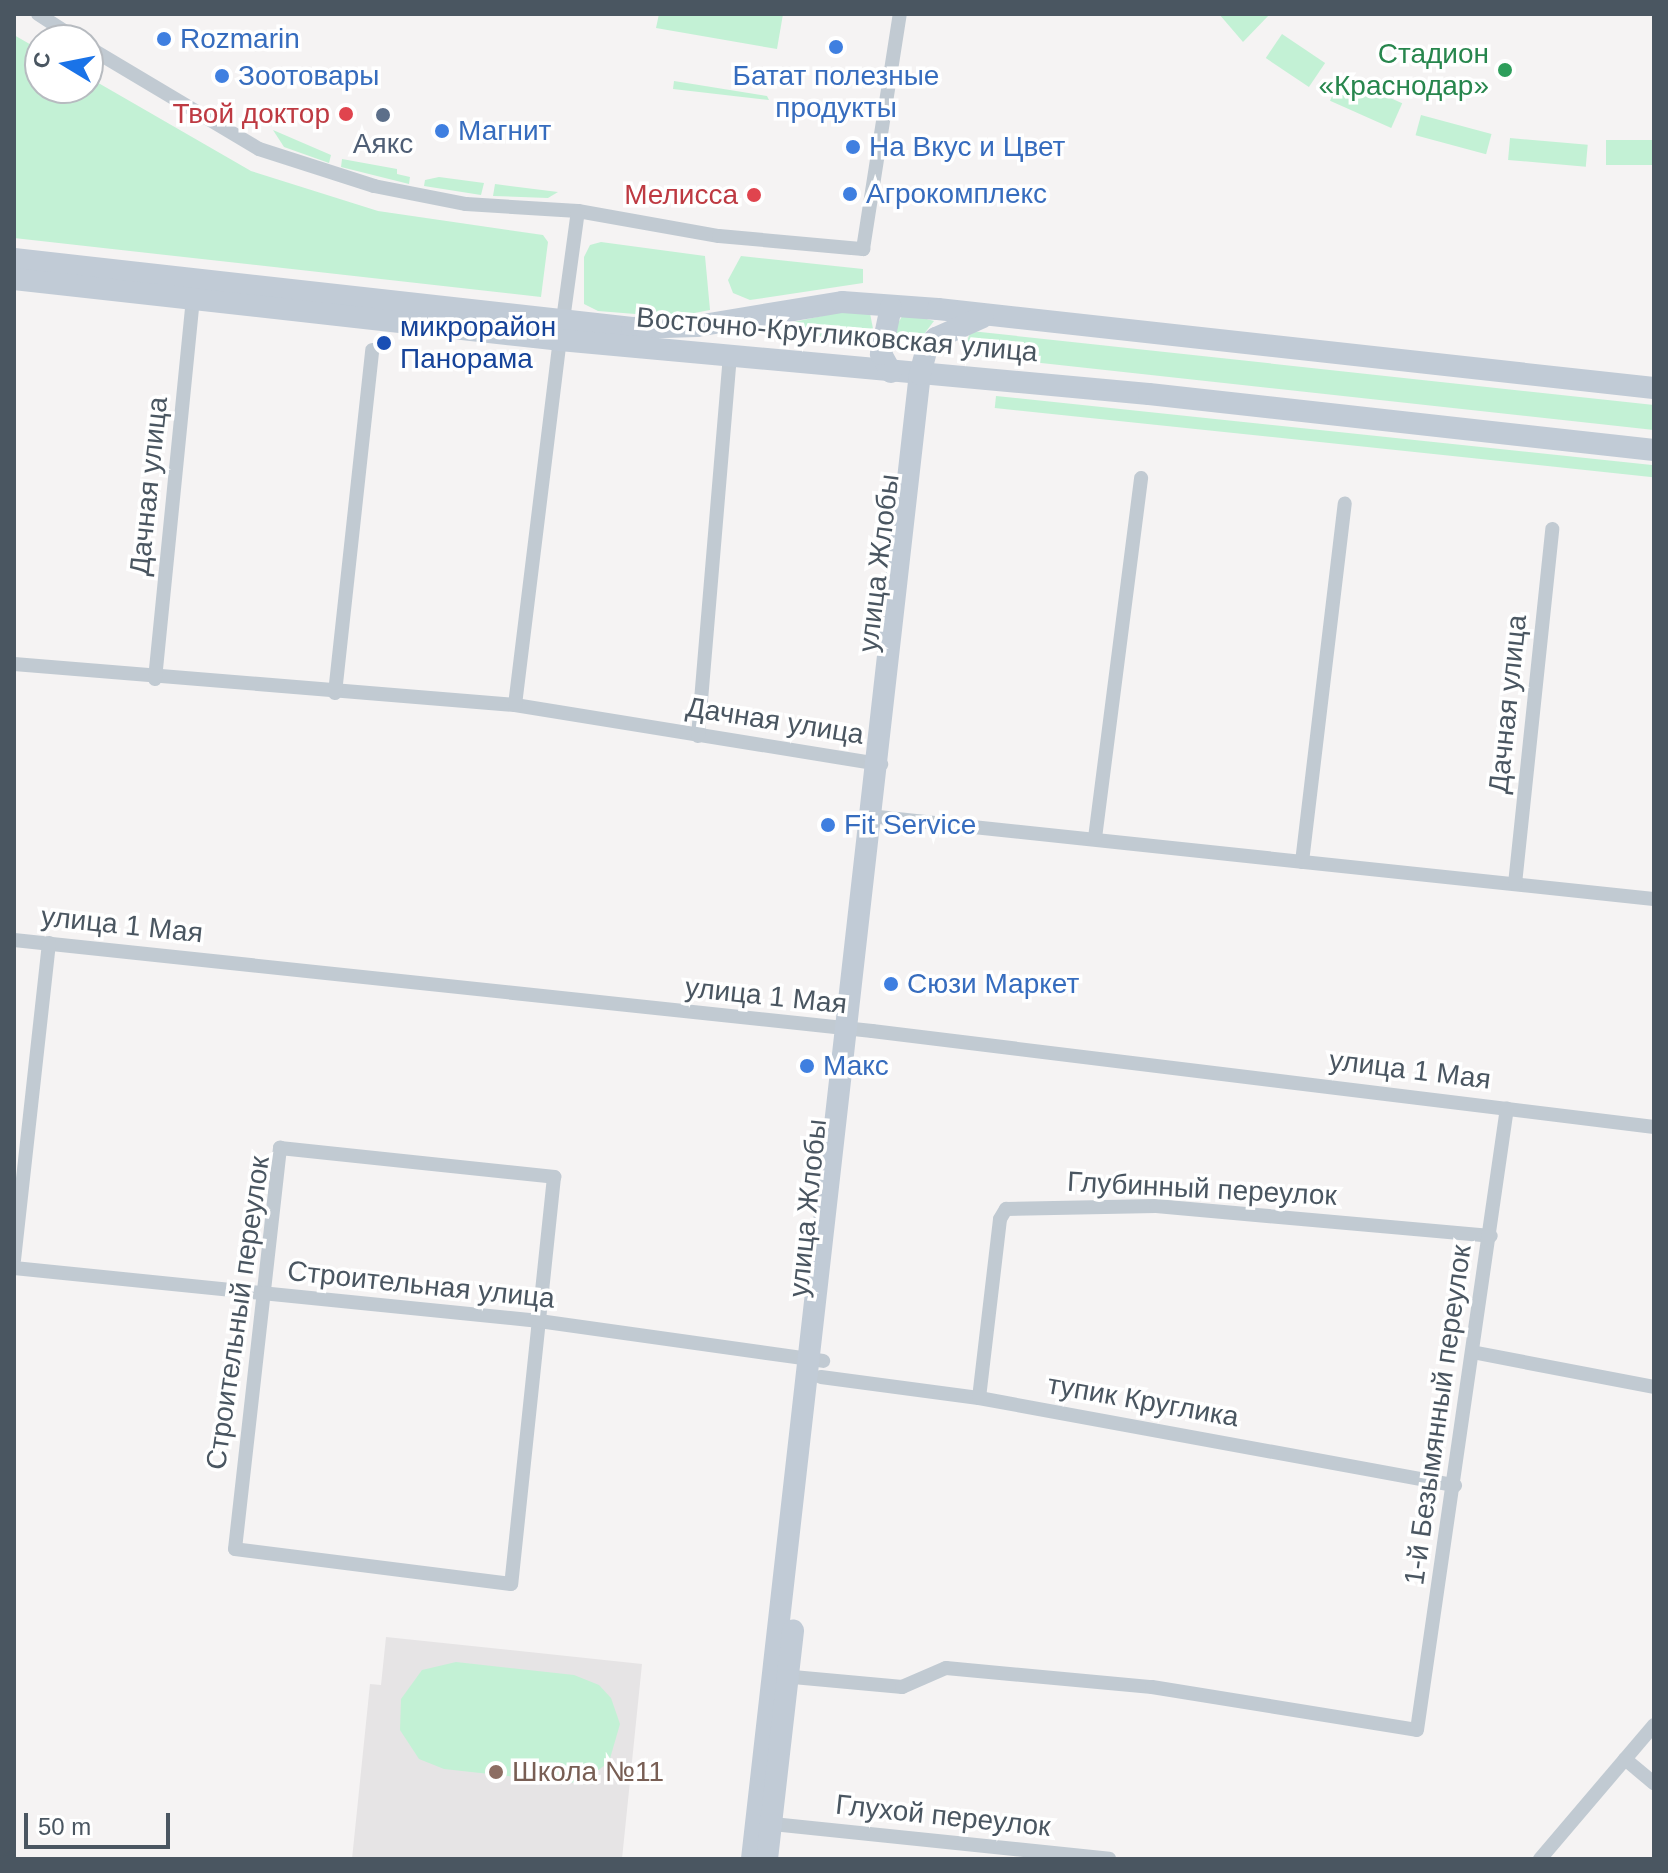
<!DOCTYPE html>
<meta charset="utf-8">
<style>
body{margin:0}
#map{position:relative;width:1668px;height:1873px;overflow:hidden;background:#f5f3f3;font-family:Helvetica,sans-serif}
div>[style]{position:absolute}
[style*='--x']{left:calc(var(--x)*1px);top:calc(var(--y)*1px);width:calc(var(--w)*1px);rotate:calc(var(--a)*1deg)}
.education>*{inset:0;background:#e6e4e5}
.green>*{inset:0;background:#c3f1d5;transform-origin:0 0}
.street>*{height:14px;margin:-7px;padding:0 7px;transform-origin:7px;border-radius:7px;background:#c1cad2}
.secondary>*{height:22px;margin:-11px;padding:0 11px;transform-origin:11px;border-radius:11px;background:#c1cbd6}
.dots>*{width:22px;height:22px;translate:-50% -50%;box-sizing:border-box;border:4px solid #fff;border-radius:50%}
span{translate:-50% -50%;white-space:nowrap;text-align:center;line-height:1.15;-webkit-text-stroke:7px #fff;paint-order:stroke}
.shop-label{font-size:28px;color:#366cbe}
.left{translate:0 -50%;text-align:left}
.leisure-label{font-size:28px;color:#27864d}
.right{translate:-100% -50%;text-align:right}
.health-label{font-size:28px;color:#be3a42}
.service-label{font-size:28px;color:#4e5e75}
.transit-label{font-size:28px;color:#164399}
.street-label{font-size:28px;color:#4a5661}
.education-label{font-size:28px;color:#785e54}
.frame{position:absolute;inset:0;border:16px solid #4a5661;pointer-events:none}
.north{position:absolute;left:24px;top:24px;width:80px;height:80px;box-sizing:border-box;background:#fff;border:2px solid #b7bbc0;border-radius:50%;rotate:280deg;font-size:22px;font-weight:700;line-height:32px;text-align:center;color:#4a5661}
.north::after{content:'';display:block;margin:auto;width:28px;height:36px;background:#1a73e8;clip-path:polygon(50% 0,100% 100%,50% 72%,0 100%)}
.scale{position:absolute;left:24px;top:1813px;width:146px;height:36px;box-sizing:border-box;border:4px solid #4a5661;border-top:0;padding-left:10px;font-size:24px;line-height:28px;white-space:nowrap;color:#4a5661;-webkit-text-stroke:6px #fff;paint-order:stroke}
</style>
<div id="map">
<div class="education">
<div style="clip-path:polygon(386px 1637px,642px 1664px,622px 1859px,352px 1859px,370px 1684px,381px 1685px)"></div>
</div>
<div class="green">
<div style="clip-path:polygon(659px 14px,783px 14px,777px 49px,656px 28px)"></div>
<div style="clip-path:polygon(1219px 14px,1270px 14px,1243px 42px)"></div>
<div style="left:1282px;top:34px;width:52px;height:29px;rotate:34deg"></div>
<div style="clip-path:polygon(14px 35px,40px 50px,40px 88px,88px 88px,88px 77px,251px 171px,378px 211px,543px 235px,548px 242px,541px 297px,14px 238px)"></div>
<div style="left:1341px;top:76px;width:67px;height:27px;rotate:24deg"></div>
<div style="clip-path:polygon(674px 81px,767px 96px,769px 100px,673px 89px)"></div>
<div style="left:1421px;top:115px;width:73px;height:21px;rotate:15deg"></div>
<div style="clip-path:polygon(273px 130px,331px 155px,329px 163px,284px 147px)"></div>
<div style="left:1510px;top:138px;width:78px;height:22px;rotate:5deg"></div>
<div style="left:1654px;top:140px;width:25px;height:48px;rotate:90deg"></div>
<div style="clip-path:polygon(342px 159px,397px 169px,397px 174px,410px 177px,409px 184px,341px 167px)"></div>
<div style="clip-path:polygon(439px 177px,484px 183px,481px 195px,424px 186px,425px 180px)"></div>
<div style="clip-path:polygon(495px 184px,558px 192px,548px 198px,493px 196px)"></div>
<div style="clip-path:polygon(601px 242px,705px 256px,710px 310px,673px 317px,598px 311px,584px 304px,584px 257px,590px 245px)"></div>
<div style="clip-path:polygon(741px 256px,863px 269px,863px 283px,750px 300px,733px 293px,728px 280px)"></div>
<div style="clip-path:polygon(840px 312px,870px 313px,874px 334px,865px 341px,782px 333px,780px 325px)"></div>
<div style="clip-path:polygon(904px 313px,934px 321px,914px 347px,900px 342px,894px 330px)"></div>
<div style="clip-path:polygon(971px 331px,1654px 405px,1654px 430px,968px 355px,964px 348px)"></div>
<div style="left:996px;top:396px;width:662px;height:12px;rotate:6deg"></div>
<div style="clip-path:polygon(456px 1662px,574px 1675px,599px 1685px,611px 1698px,620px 1724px,609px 1762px,588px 1778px,571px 1783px,444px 1769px,419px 1759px,400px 1730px,401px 1699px,422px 1670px)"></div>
</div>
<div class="street">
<div style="--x:38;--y:14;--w:48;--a:33"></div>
<div style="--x:88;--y:47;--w:199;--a:30.8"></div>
<div style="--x:259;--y:149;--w:121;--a:17.8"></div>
<div style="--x:374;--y:186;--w:94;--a:11.1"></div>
<div style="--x:466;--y:204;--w:112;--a:3.6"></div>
<div style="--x:578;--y:211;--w:143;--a:10.1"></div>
<div style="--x:719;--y:236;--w:145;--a:5.2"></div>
<div style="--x:863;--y:249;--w:238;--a:-81.1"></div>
<div style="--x:563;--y:320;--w:110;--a:-82.2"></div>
<div style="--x:14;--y:664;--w:503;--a:4.68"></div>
<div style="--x:515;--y:705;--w:371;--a:9.2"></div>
<div style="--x:155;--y:679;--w:382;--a:-84.3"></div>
<div style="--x:335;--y:693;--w:345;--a:-83.8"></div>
<div style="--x:515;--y:705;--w:368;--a:-83"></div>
<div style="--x:698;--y:736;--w:383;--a:-85.2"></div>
<div style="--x:869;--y:816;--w:789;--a:6.04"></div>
<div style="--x:1095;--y:838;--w:363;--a:-82.7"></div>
<div style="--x:1302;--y:862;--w:361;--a:-83.2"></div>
<div style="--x:1515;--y:884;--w:357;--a:-84"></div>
<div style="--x:14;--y:940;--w:863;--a:6.05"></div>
<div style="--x:872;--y:1031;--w:788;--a:7"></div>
<div style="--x:280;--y:1148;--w:276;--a:6"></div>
<div style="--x:554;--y:1177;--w:409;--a:96"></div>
<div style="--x:511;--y:1584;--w:278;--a:-172.8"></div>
<div style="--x:235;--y:1549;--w:404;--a:-83.6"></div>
<div style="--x:14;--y:1260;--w:319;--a:-83.7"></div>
<div style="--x:14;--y:1268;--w:528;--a:5.76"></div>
<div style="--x:539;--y:1321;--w:287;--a:8"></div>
<div style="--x:1472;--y:1352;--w:185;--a:10.9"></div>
<div style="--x:821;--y:1377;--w:159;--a:7.6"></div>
<div style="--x:979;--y:1398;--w:484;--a:10.4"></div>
<div style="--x:979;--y:1398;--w:180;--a:-83.3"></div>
<div style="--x:1000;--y:1219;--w:12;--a:-59"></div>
<div style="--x:1006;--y:1209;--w:150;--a:-1.1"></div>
<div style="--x:1156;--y:1206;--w:336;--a:5.1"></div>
<div style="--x:782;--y:1676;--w:121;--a:5.2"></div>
<div style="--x:902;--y:1687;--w:48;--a:-23.4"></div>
<div style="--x:946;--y:1668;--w:207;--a:5.3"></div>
<div style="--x:1152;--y:1687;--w:268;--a:9.2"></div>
<div style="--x:1417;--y:1730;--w:628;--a:-81.77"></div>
<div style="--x:1625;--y:1759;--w:38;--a:40"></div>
<div style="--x:763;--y:1823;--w:348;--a:5.9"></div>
<div style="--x:1540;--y:1859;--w:176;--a:-49.6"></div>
</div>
<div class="secondary">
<div style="--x:14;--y:259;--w:622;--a:6.37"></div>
<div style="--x:632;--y:328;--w:65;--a:-1.8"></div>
<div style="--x:697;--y:326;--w:147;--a:-9.4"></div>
<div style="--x:842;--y:302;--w:96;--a:4.2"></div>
<div style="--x:938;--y:309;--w:720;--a:6.3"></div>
<div style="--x:14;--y:279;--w:549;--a:6.37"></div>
<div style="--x:560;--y:340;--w:591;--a:5.24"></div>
<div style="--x:1149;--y:394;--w:508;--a:6.33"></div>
<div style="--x:891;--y:372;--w:21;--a:-119"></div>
<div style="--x:881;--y:354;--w:48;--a:-78"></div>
<div style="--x:752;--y:1859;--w:1494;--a:-83.55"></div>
<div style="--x:920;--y:374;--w:30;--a:-75"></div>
<div style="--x:928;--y:345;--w:11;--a:-41"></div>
<div style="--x:936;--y:338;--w:51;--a:-24.1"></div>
<div style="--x:767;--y:1859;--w:230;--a:-83.5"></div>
</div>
<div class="dots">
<div style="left:164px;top:39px;background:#3f7fe0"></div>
<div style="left:836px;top:47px;background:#3f7fe0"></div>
<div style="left:1505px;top:70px;background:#2e9e5b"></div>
<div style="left:222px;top:76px;background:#3f7fe0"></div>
<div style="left:346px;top:114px;background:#e0444e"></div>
<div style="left:383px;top:115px;background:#5c6f8a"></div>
<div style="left:442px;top:131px;background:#3f7fe0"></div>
<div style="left:853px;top:147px;background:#3f7fe0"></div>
<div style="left:850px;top:194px;background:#3f7fe0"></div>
<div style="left:754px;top:195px;background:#e0444e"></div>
<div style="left:384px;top:343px;background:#1a4fb4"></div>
<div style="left:828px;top:825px;background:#3f7fe0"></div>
<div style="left:891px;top:984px;background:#3f7fe0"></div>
<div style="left:807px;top:1066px;background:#3f7fe0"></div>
<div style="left:496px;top:1772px;background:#8d6e63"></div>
</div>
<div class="shop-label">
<span class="left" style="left:180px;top:39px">Rozmarin</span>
<span class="left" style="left:238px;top:76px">Зоотовары</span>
<span style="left:836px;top:92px">Батат полезные<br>продукты</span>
<span class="left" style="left:458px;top:131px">Магнит</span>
<span class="left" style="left:869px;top:147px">На Вкус и Цвет</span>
<span class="left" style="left:866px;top:194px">Агрокомплекс</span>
<span class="left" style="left:844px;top:825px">Fit Service</span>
<span class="left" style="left:907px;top:984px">Сюзи Маркет</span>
<span class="left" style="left:823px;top:1066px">Макс</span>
</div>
<div class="leisure-label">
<span class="right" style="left:1489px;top:70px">Стадион<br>«Краснодар»</span>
</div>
<div class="health-label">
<span class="right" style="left:330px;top:114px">Твой доктор</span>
<span class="right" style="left:738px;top:195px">Мелисса</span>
</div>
<div class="service-label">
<span style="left:383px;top:144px">Аякс</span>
</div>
<div class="transit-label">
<span class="left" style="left:400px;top:343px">микрорайон<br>Панорама</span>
</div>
<div class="street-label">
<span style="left:837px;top:335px;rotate:5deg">Восточно-Кругликовская улица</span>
<span style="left:149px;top:486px;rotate:-84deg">Дачная улица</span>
<span style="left:879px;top:563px;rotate:-83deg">улица Жлобы</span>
<span style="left:1508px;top:704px;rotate:-84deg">Дачная улица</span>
<span style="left:775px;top:721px;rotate:9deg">Дачная улица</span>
<span style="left:122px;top:925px;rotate:6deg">улица 1 Мая</span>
<span style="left:766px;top:996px;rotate:6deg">улица 1 Мая</span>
<span style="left:1410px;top:1070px;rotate:7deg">улица 1 Мая</span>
<span style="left:1202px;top:1189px;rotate:3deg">Глубинный переулок</span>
<span style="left:808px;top:1208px;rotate:-84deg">улица Жлобы</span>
<span style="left:421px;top:1285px;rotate:6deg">Строительная улица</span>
<span style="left:238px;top:1313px;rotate:-82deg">Строительный переулок</span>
<span style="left:1143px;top:1401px;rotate:10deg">тупик Круглика</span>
<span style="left:1438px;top:1415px;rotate:-82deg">1-й Безымянный переулок</span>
<span style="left:943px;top:1816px;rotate:6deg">Глухой переулок</span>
</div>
<div class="education-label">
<span class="left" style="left:512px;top:1772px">Школа №11</span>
</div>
<div class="frame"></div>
<div class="north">С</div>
<div class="scale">50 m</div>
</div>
